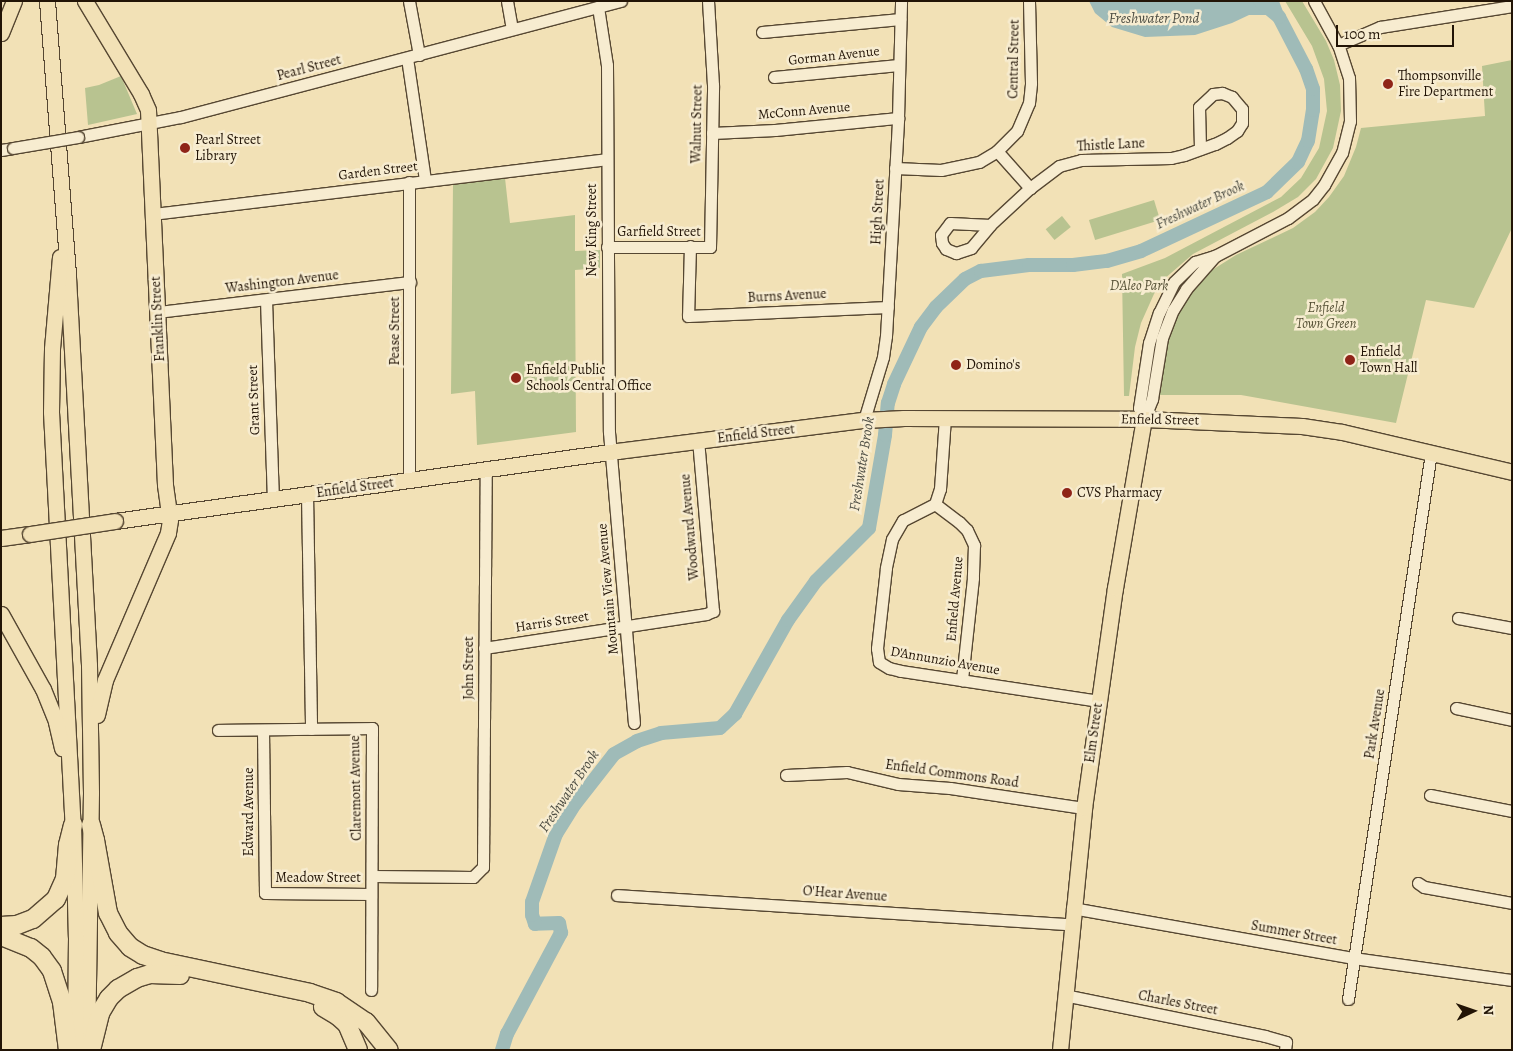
<!DOCTYPE html>
<style>
body{margin:0}
#map{position:relative;width:1513px;height:1051px;overflow:hidden;background:#f2e1b6;font-family:Alegreya,serif}
div>[style]{position:absolute}
[style*='--x']{left:calc(var(--x)*1px);top:calc(var(--y)*1px);width:calc(var(--w)*1px);rotate:calc(var(--a)*1deg)}
.green>*{inset:0;background:#b8c390;transform-origin:0 0}
.water>*{inset:0;background:#9fbbb8}
.river>*{height:14px;margin:-7px;padding:0 7px;transform-origin:7px;border-radius:7px;background:#9fbbb8}
.roads{filter:drop-shadow(1px 0 #564732) drop-shadow(-1px 0 #564732) drop-shadow(0 1px #564732) drop-shadow(0 -1px #564732)}
.minor>*{height:11px;margin:-5.5px;padding:0 5.5px;transform-origin:5.5px;border-radius:5.5px;background:#f7ecd0}
.major>*{height:15px;margin:-7.5px;padding:0 7.5px;transform-origin:7.5px;border-radius:7.5px;background:#f2e1b6}
.highway>*{height:18px;margin:-9px;padding:0 9px;transform-origin:9px;border-radius:9px;background:#f2e1b6}
.bridges{filter:drop-shadow(1px 0 #564732) drop-shadow(-1px 0 #564732) drop-shadow(0 1px #564732) drop-shadow(0 -1px #564732)}
.minor-bridge>*{height:11px;margin:-5.5px;padding:0 5.5px;transform-origin:5.5px;border-radius:5.5px;background:#f7ecd0}
.major-bridge>*{height:15px;margin:-7.5px;padding:0 7.5px;transform-origin:7.5px;border-radius:7.5px;background:#f2e1b6}
.dots>*{width:14px;height:14px;translate:-50% -50%;box-sizing:border-box;border:2px solid #f7ecd0;border-radius:50%}
span{translate:-50% -50%;white-space:nowrap;text-align:center;line-height:1.15;-webkit-text-stroke:5px #f7ecd0;paint-order:stroke}
.street-label{font-size:14px;color:#221406}
.poi-label{font-size:14px;color:#221406}
.left{translate:0 -50%;text-align:left}
.park-label{font-size:14px;color:#565136;font-style:italic}
.water-label{font-size:15px;color:#4e4e44;font-style:italic}
.frame{position:absolute;inset:0;border:2px solid #221406;pointer-events:none}
.north{position:absolute;left:1448px;top:986px;width:50px;height:50px;-webkit-text-stroke:4px #f7ecd0;paint-order:stroke;rotate:87deg;font-size:14px;font-weight:700;line-height:20px;text-align:center;color:#221406}
.north::after{content:'';display:block;margin:auto;width:18px;height:22px;background:#221406;clip-path:polygon(50% 0,100% 100%,50% 72%,0 100%)}
.scale{position:absolute;left:1336px;top:25px;width:118px;height:22px;box-sizing:border-box;border:2px solid #221406;border-top:0;padding-left:6px;font-size:15px;line-height:18px;white-space:nowrap;color:#221406;-webkit-text-stroke:4px #f7ecd0;paint-order:stroke}
</style>
<div id="map">
<div class="green">
<div style="clip-path:polygon(1285px 1px,1302px 1px,1326px 41px,1334px 60px,1340px 85px,1341px 111px,1333px 148px,1316px 179px,1298px 197px,1273px 212px,1193px 254px,1163px 280px,1154px 294px,1141px 323px,1135px 347px,1129px 396px,1124px 396px,1122px 274px,1165px 258px,1281px 197px,1301px 178px,1319px 148px,1327px 111px,1324px 79px,1312px 46px)"></div>
<div style="clip-path:polygon(1512px 60px,1512px 228px,1474px 308px,1426px 300px,1396px 423px,1241px 395px,1158px 395px,1165px 341px,1181px 302px,1209px 272px,1236px 255px,1293px 228px,1315px 212px,1329px 197px,1344px 176px,1356px 147px,1361px 128px,1485px 116px,1482px 66px)"></div>
<div style="clip-path:polygon(121px 76px,137px 114px,88px 125px,85px 88px,99px 85px)"></div>
<div style="clip-path:polygon(505px 178px,510px 223px,575px 215px,575px 251px,600px 250px,600px 268px,575px 270px,576px 432px,477px 445px,475px 391px,451px 394px,453px 184px)"></div>
<div style="left:1154px;top:200px;width:21px;height:68px;rotate:73deg"></div>
<div style="left:1062px;top:216px;width:14px;height:21px;rotate:51deg"></div>
</div>
<div class="water">
<div style="clip-path:polygon(1089px 1px,1279px 1px,1284px 14px,1273px 20px,1268px 15px,1249px 15px,1232px 23px,1195px 35px,1145px 37px,1112px 27px,1095px 13px)"></div>
</div>
<div class="river">
<div style="--x:502;--y:1050;--w:17;--a:-73"></div>
<div style="--x:507;--y:1034;--w:115;--a:-61.9"></div>
<div style="--x:561;--y:933;--w:10;--a:-101"></div>
<div style="--x:559;--y:923;--w:24;--a:178"></div>
<div style="--x:535;--y:924;--w:9;--a:-108"></div>
<div style="--x:532;--y:915;--w:13;--a:-90"></div>
<div style="--x:532;--y:902;--w:72;--a:-70.6"></div>
<div style="--x:556;--y:834;--w:36;--a:-58"></div>
<div style="--x:575;--y:804;--w:63;--a:-52"></div>
<div style="--x:614;--y:754;--w:26;--a:-29"></div>
<div style="--x:637;--y:741;--w:25;--a:-18"></div>
<div style="--x:661;--y:733;--w:59;--a:-4.8"></div>
<div style="--x:720;--y:728;--w:21;--a:-43"></div>
<div style="--x:735;--y:714;--w:108;--a:-60.6"></div>
<div style="--x:788;--y:620;--w:48;--a:-54.3"></div>
<div style="--x:816;--y:581;--w:75;--a:-45"></div>
<div style="--x:869;--y:528;--w:94;--a:-80.2"></div>
<div style="--x:885;--y:435;--w:32;--a:-85"></div>
<div style="--x:888;--y:403;--w:20;--a:-72"></div>
<div style="--x:894;--y:384;--w:63;--a:-64.7"></div>
<div style="--x:921;--y:327;--w:25;--a:-53"></div>
<div style="--x:936;--y:307;--w:40;--a:-44"></div>
<div style="--x:965;--y:279;--w:18;--a:-27"></div>
<div style="--x:981;--y:271;--w:48;--a:-7.1"></div>
<div style="--x:1029;--y:265;--w:44;--a:0"></div>
<div style="--x:1073;--y:265;--w:34;--a:-7"></div>
<div style="--x:1107;--y:261;--w:35;--a:-16"></div>
<div style="--x:1141;--y:251;--w:139;--a:-25.1"></div>
<div style="--x:1267;--y:192;--w:43;--a:-44.1"></div>
<div style="--x:1298;--y:162;--w:23;--a:-65"></div>
<div style="--x:1308;--y:141;--w:31;--a:-81"></div>
<div style="--x:1313;--y:110;--w:21;--a:-90"></div>
<div style="--x:1313;--y:89;--w:21;--a:-109"></div>
<div style="--x:1306;--y:69;--w:59;--a:-117.4"></div>
<div style="--x:1279;--y:17;--w:25;--a:-140"></div>
</div>
<div class="roads">
<div class="minor">
<div style="--x:409;--y:1;--w:55;--a:79.5"></div>
<div style="--x:507;--y:1;--w:28;--a:80"></div>
<div style="--x:598;--y:7;--w:59;--a:81.2"></div>
<div style="--x:607;--y:65;--w:367;--a:89.7"></div>
<div style="--x:609;--y:432;--w:292;--a:85.1"></div>
<div style="--x:762;--y:32;--w:139;--a:-5.4"></div>
<div style="--x:1338;--y:45;--w:46;--a:-23.2"></div>
<div style="--x:1380;--y:27;--w:134;--a:-9"></div>
<div style="--x:407;--y:58;--w:123;--a:81.6"></div>
<div style="--x:774;--y:77;--w:125;--a:-5.5"></div>
<div style="--x:712;--y:133;--w:63;--a:-2.7"></div>
<div style="--x:775;--y:130;--w:124;--a:-5.6"></div>
<div style="--x:78;--y:137;--w:105;--a:-11"></div>
<div style="--x:181;--y:117;--w:455;--a:-14.8"></div>
<div style="--x:1;--y:150;--w:12;--a:-9"></div>
<div style="--x:997;--y:151;--w:50;--a:48.3"></div>
<div style="--x:895;--y:168;--w:46;--a:2.5"></div>
<div style="--x:941;--y:170;--w:39;--a:-12"></div>
<div style="--x:979;--y:162;--w:21;--a:-31"></div>
<div style="--x:997;--y:151;--w:28;--a:-45"></div>
<div style="--x:1017;--y:131;--w:30;--a:-67"></div>
<div style="--x:1029;--y:103;--w:20;--a:-84"></div>
<div style="--x:1031;--y:83;--w:82;--a:-91.4"></div>
<div style="--x:153;--y:214;--w:457;--a:-6.9"></div>
<div style="--x:990;--y:225;--w:40;--a:-177.1"></div>
<div style="--x:950;--y:223;--w:15;--a:127"></div>
<div style="--x:941;--y:235;--w:8;--a:83"></div>
<div style="--x:942;--y:243;--w:7;--a:56"></div>
<div style="--x:946;--y:249;--w:11;--a:22"></div>
<div style="--x:956;--y:253;--w:16;--a:-18"></div>
<div style="--x:971;--y:248;--w:30;--a:-50"></div>
<div style="--x:990;--y:225;--w:54;--a:-42.8"></div>
<div style="--x:1030;--y:188;--w:36;--a:-37"></div>
<div style="--x:1059;--y:166;--w:23;--a:-15"></div>
<div style="--x:1081;--y:160;--w:90;--a:-1.3"></div>
<div style="--x:1171;--y:158;--w:13;--a:-13"></div>
<div style="--x:1184;--y:155;--w:33;--a:-20"></div>
<div style="--x:1215;--y:144;--w:13;--a:-27"></div>
<div style="--x:1227;--y:138;--w:12;--a:-35"></div>
<div style="--x:1237;--y:131;--w:9;--a:-58"></div>
<div style="--x:1242;--y:123;--w:14;--a:-90"></div>
<div style="--x:1242;--y:109;--w:16;--a:-130"></div>
<div style="--x:1232;--y:97;--w:11;--a:-158"></div>
<div style="--x:1222;--y:93;--w:9;--a:174"></div>
<div style="--x:1213;--y:94;--w:19;--a:137"></div>
<div style="--x:1199;--y:107;--w:42;--a:88.6"></div>
<div style="--x:690;--y:246;--w:70;--a:91.6"></div>
<div style="--x:688;--y:316;--w:200;--a:-2.6"></div>
<div style="--x:607;--y:247;--w:103;--a:0"></div>
<div style="--x:710;--y:247;--w:162;--a:-88.9"></div>
<div style="--x:713;--y:85;--w:84;--a:-93.4"></div>
<div style="--x:266;--y:300;--w:199;--a:88"></div>
<div style="--x:158;--y:312;--w:254;--a:-6.8"></div>
<div style="--x:1144;--y:419;--w:12;--a:-114"></div>
<div style="--x:1139;--y:408;--w:66;--a:-81.3"></div>
<div style="--x:1149;--y:343;--w:32;--a:-72"></div>
<div style="--x:1159;--y:313;--w:34;--a:-64"></div>
<div style="--x:1174;--y:282;--w:29;--a:-44"></div>
<div style="--x:1195;--y:262;--w:21;--a:-17"></div>
<div style="--x:1215;--y:256;--w:82;--a:-27.5"></div>
<div style="--x:1288;--y:218;--w:31;--a:-37"></div>
<div style="--x:1313;--y:199;--w:18;--a:-52"></div>
<div style="--x:1324;--y:185;--w:37;--a:-61"></div>
<div style="--x:1342;--y:153;--w:33;--a:-76"></div>
<div style="--x:1350;--y:121;--w:43;--a:-91.3"></div>
<div style="--x:1349;--y:78;--w:35;--a:-108"></div>
<div style="--x:1338;--y:45;--w:50;--a:-118.6"></div>
<div style="--x:1144;--y:419;--w:22;--a:-68"></div>
<div style="--x:1152;--y:399;--w:62;--a:-80.7"></div>
<div style="--x:1162;--y:338;--w:30;--a:-69"></div>
<div style="--x:1173;--y:310;--w:25;--a:-58"></div>
<div style="--x:1186;--y:289;--w:44;--a:-48.7"></div>
<div style="--x:864;--y:420;--w:66;--a:-73.2"></div>
<div style="--x:883;--y:357;--w:21;--a:-82"></div>
<div style="--x:886;--y:336;--w:218;--a:-86.8"></div>
<div style="--x:898;--y:118;--w:117;--a:-88.5"></div>
<div style="--x:409;--y:480;--w:298;--a:-90"></div>
<div style="--x:307;--y:494;--w:235;--a:89"></div>
<div style="--x:935;--y:504;--w:36;--a:153"></div>
<div style="--x:903;--y:520;--w:22;--a:120"></div>
<div style="--x:892;--y:539;--w:30;--a:102"></div>
<div style="--x:886;--y:568;--w:81;--a:96.4"></div>
<div style="--x:877;--y:648;--w:14;--a:82"></div>
<div style="--x:879;--y:662;--w:12;--a:31"></div>
<div style="--x:889;--y:668;--w:12;--a:14"></div>
<div style="--x:901;--y:671;--w:200;--a:8.6"></div>
<div style="--x:935;--y:504;--w:30;--a:37"></div>
<div style="--x:959;--y:522;--w:11;--a:45"></div>
<div style="--x:967;--y:530;--w:17;--a:65"></div>
<div style="--x:974;--y:545;--w:33;--a:92"></div>
<div style="--x:973;--y:578;--w:103;--a:96.2"></div>
<div style="--x:935;--y:504;--w:16;--a:-72"></div>
<div style="--x:940;--y:489;--w:72;--a:-86"></div>
<div style="--x:1458;--y:618;--w:55;--a:10.5"></div>
<div style="--x:484;--y:648;--w:225;--a:-8.7"></div>
<div style="--x:706;--y:614;--w:8;--a:-23"></div>
<div style="--x:713;--y:611;--w:171;--a:-95"></div>
<div style="--x:1456;--y:708;--w:57;--a:12.1"></div>
<div style="--x:218;--y:730;--w:154;--a:-0.7"></div>
<div style="--x:372;--y:728;--w:262;--a:90.2"></div>
<div style="--x:263;--y:730;--w:163;--a:89.3"></div>
<div style="--x:265;--y:893;--w:106;--a:0.5"></div>
<div style="--x:786;--y:775;--w:61;--a:-2.8"></div>
<div style="--x:847;--y:772;--w:52;--a:13.2"></div>
<div style="--x:898;--y:784;--w:52;--a:4.4"></div>
<div style="--x:950;--y:788;--w:135;--a:8.5"></div>
<div style="--x:1430;--y:795;--w:84;--a:11"></div>
<div style="--x:372;--y:876;--w:101;--a:0.6"></div>
<div style="--x:473;--y:877;--w:14;--a:-45"></div>
<div style="--x:483;--y:867;--w:398;--a:-89.6"></div>
<div style="--x:1418;--y:883;--w:7;--a:34"></div>
<div style="--x:1424;--y:887;--w:89;--a:10.3"></div>
<div style="--x:617;--y:895;--w:455;--a:3.7"></div>
<div style="--x:1072;--y:908;--w:285;--a:10.1"></div>
<div style="--x:1353;--y:958;--w:161;--a:7.9"></div>
<div style="--x:1064;--y:995;--w:205;--a:11.5"></div>
<div style="--x:1265;--y:1036;--w:22;--a:16"></div>
<div style="--x:1286;--y:1042;--w:8;--a:97"></div>
<div style="--x:1348;--y:999;--w:552;--a:-81.36"></div>
</div>
<div class="major">
<div style="--x:47;--y:1;--w:277;--a:85.6"></div>
<div style="--x:68;--y:277;--w:389;--a:86.9"></div>
<div style="--x:89;--y:665;--w:128;--a:89.1"></div>
<div style="--x:91;--y:793;--w:255;--a:90.9"></div>
<div style="--x:85;--y:1;--w:109;--a:58.9"></div>
<div style="--x:141;--y:94;--w:17;--a:66"></div>
<div style="--x:148;--y:110;--w:375;--a:87.4"></div>
<div style="--x:165;--y:485;--w:35;--a:82"></div>
<div style="--x:170;--y:520;--w:13;--a:99"></div>
<div style="--x:168;--y:533;--w:160;--a:113.2"></div>
<div style="--x:105;--y:680;--w:36;--a:103"></div>
<div style="--x:1;--y:33;--w:35;--a:-68"></div>
<div style="--x:60;--y:257;--w:92;--a:95"></div>
<div style="--x:52;--y:349;--w:63;--a:90.9"></div>
<div style="--x:51;--y:412;--w:414;--a:87"></div>
<div style="--x:73;--y:825;--w:112;--a:88.5"></div>
<div style="--x:76;--y:937;--w:113;--a:90.5"></div>
<div style="--x:115;--y:521;--w:507;--a:-7.94"></div>
<div style="--x:617;--y:451;--w:249;--a:-7.2"></div>
<div style="--x:864;--y:420;--w:40;--a:-2.9"></div>
<div style="--x:904;--y:418;--w:240;--a:0.2"></div>
<div style="--x:1144;--y:419;--w:158;--a:2.5"></div>
<div style="--x:1302;--y:426;--w:40;--a:8.5"></div>
<div style="--x:1342;--y:432;--w:175;--a:13.2"></div>
<div style="--x:1;--y:538;--w:29;--a:-8"></div>
<div style="--x:1;--y:614;--w:86;--a:60.8"></div>
<div style="--x:43;--y:689;--w:35;--a:68"></div>
<div style="--x:56;--y:722;--w:27;--a:77"></div>
<div style="--x:1060;--y:1050;--w:243;--a:-84.3"></div>
<div style="--x:1084;--y:808;--w:222;--a:-82"></div>
<div style="--x:1115;--y:588;--w:171;--a:-80.3"></div>
</div>
<div class="highway">
<div style="--x:91;--y:825;--w:16;--a:75"></div>
<div style="--x:95;--y:840;--w:74;--a:79.9"></div>
<div style="--x:108;--y:913;--w:22;--a:63"></div>
<div style="--x:118;--y:933;--w:18;--a:49"></div>
<div style="--x:130;--y:947;--w:15;--a:32"></div>
<div style="--x:143;--y:955;--w:18;--a:19"></div>
<div style="--x:160;--y:961;--w:153;--a:12"></div>
<div style="--x:310;--y:993;--w:28;--a:19"></div>
<div style="--x:336;--y:1002;--w:36;--a:34"></div>
<div style="--x:366;--y:1022;--w:36;--a:51"></div>
<div style="--x:1;--y:926;--w:16;--a:-4"></div>
<div style="--x:17;--y:925;--w:17;--a:-21"></div>
<div style="--x:33;--y:919;--w:30;--a:-41"></div>
<div style="--x:56;--y:899;--w:22;--a:-66"></div>
<div style="--x:65;--y:879;--w:34;--a:-85"></div>
<div style="--x:68;--y:845;--w:21;--a:-76"></div>
<div style="--x:1;--y:936;--w:32;--a:22"></div>
<div style="--x:31;--y:948;--w:14;--a:39"></div>
<div style="--x:42;--y:957;--w:17;--a:54"></div>
<div style="--x:52;--y:971;--w:33;--a:72"></div>
<div style="--x:62;--y:1002;--w:48;--a:82.9"></div>
<div style="--x:323;--y:1007;--w:17;--a:31"></div>
<div style="--x:338;--y:1016;--w:12;--a:42"></div>
<div style="--x:347;--y:1024;--w:28;--a:67"></div>
<div style="--x:91;--y:1050;--w:38;--a:-76"></div>
<div style="--x:100;--y:1013;--w:17;--a:-59"></div>
<div style="--x:109;--y:998;--w:13;--a:-45"></div>
<div style="--x:118;--y:989;--w:22;--a:-30"></div>
<div style="--x:137;--y:978;--w:14;--a:-17"></div>
<div style="--x:150;--y:974;--w:30;--a:2"></div>
</div>
</div>
<div class="bridges">
<div class="minor-bridge">
<div style="--x:13;--y:148;--w:66;--a:-9.6"></div>
</div>
<div class="major-bridge">
<div style="--x:30;--y:534;--w:86;--a:-8.7"></div>
</div>
</div>
<div class="dots">
<div style="left:1388px;top:84px;background:#8f2418"></div>
<div style="left:185px;top:148px;background:#8f2418"></div>
<div style="left:1350px;top:360px;background:#8f2418"></div>
<div style="left:956px;top:365px;background:#8f2418"></div>
<div style="left:516px;top:378px;background:#8f2418"></div>
<div style="left:1067px;top:493px;background:#8f2418"></div>
</div>
<div class="street-label">
<span style="left:834px;top:56px;rotate:-6deg">Gorman Avenue</span>
<span style="left:1014px;top:59px;rotate:-89deg">Central Street</span>
<span style="left:309px;top:68px;rotate:-15deg">Pearl Street</span>
<span style="left:804px;top:111px;rotate:-5deg">McConn Avenue</span>
<span style="left:697px;top:124px;rotate:-89deg">Walnut Street</span>
<span style="left:1111px;top:145px;rotate:-3deg">Thistle Lane</span>
<span style="left:378px;top:171px;rotate:-7deg">Garden Street</span>
<span style="left:878px;top:212px;rotate:-87deg">High Street</span>
<span style="left:592px;top:230px;rotate:-90deg">New King Street</span>
<span style="left:659px;top:232px">Garfield Street</span>
<span style="left:282px;top:282px;rotate:-7deg">Washington Avenue</span>
<span style="left:787px;top:296px;rotate:-3deg">Burns Avenue</span>
<span style="left:158px;top:319px;rotate:-93deg">Franklin Street</span>
<span style="left:395px;top:331px;rotate:-90deg">Pease Street</span>
<span style="left:254px;top:400px;rotate:-92deg">Grant Street</span>
<span style="left:1160px;top:420px;rotate:1deg">Enfield Street</span>
<span style="left:756px;top:434px;rotate:-7deg">Enfield Street</span>
<span style="left:355px;top:488px;rotate:-8deg">Enfield Street</span>
<span style="left:690px;top:527px;rotate:-95deg">Woodward Avenue</span>
<span style="left:608px;top:589px;rotate:-95deg">Mountain View Avenue</span>
<span style="left:955px;top:599px;rotate:-85deg">Enfield Avenue</span>
<span style="left:552px;top:622px;rotate:-9deg">Harris Street</span>
<span style="left:945px;top:661px;rotate:10deg">D'Annunzio Avenue</span>
<span style="left:469px;top:668px;rotate:-90deg">John Street</span>
<span style="left:1375px;top:724px;rotate:-81deg">Park Avenue</span>
<span style="left:1094px;top:733px;rotate:-82deg">Elm Street</span>
<span style="left:952px;top:774px;rotate:8deg">Enfield Commons Road</span>
<span style="left:356px;top:788px;rotate:-91deg">Claremont Avenue</span>
<span style="left:249px;top:812px;rotate:-90deg">Edward Avenue</span>
<span style="left:318px;top:878px">Meadow Street</span>
<span style="left:845px;top:894px;rotate:4deg">O'Hear Avenue</span>
<span style="left:1294px;top:933px;rotate:10deg">Summer Street</span>
<span style="left:1178px;top:1003px;rotate:11deg">Charles Street</span>
</div>
<div class="poi-label">
<span class="left" style="left:1398px;top:84px">Thompsonville<br>Fire Department</span>
<span class="left" style="left:195px;top:148px">Pearl Street<br>Library</span>
<span class="left" style="left:1360px;top:360px">Enfield<br>Town Hall</span>
<span class="left" style="left:966px;top:365px">Domino's</span>
<span class="left" style="left:526px;top:378px">Enfield Public<br>Schools Central Office</span>
<span class="left" style="left:1077px;top:493px">CVS Pharmacy</span>
</div>
<div class="park-label">
<span style="left:1139px;top:286px">D'Aleo Park</span>
<span style="left:1326px;top:316px">Enfield<br>Town Green</span>
</div>
<div class="water-label">
<span style="left:1154px;top:19px">Freshwater Pond</span>
<span style="left:1200px;top:205px;rotate:-25deg">Freshwater Brook</span>
<span style="left:862px;top:464px;rotate:-81deg">Freshwater Brook</span>
<span style="left:569px;top:791px;rotate:-56deg">Freshwater Brook</span>
</div>
<div class="frame"></div>
<div class="north">N</div>
<div class="scale">100 m</div>
</div>
